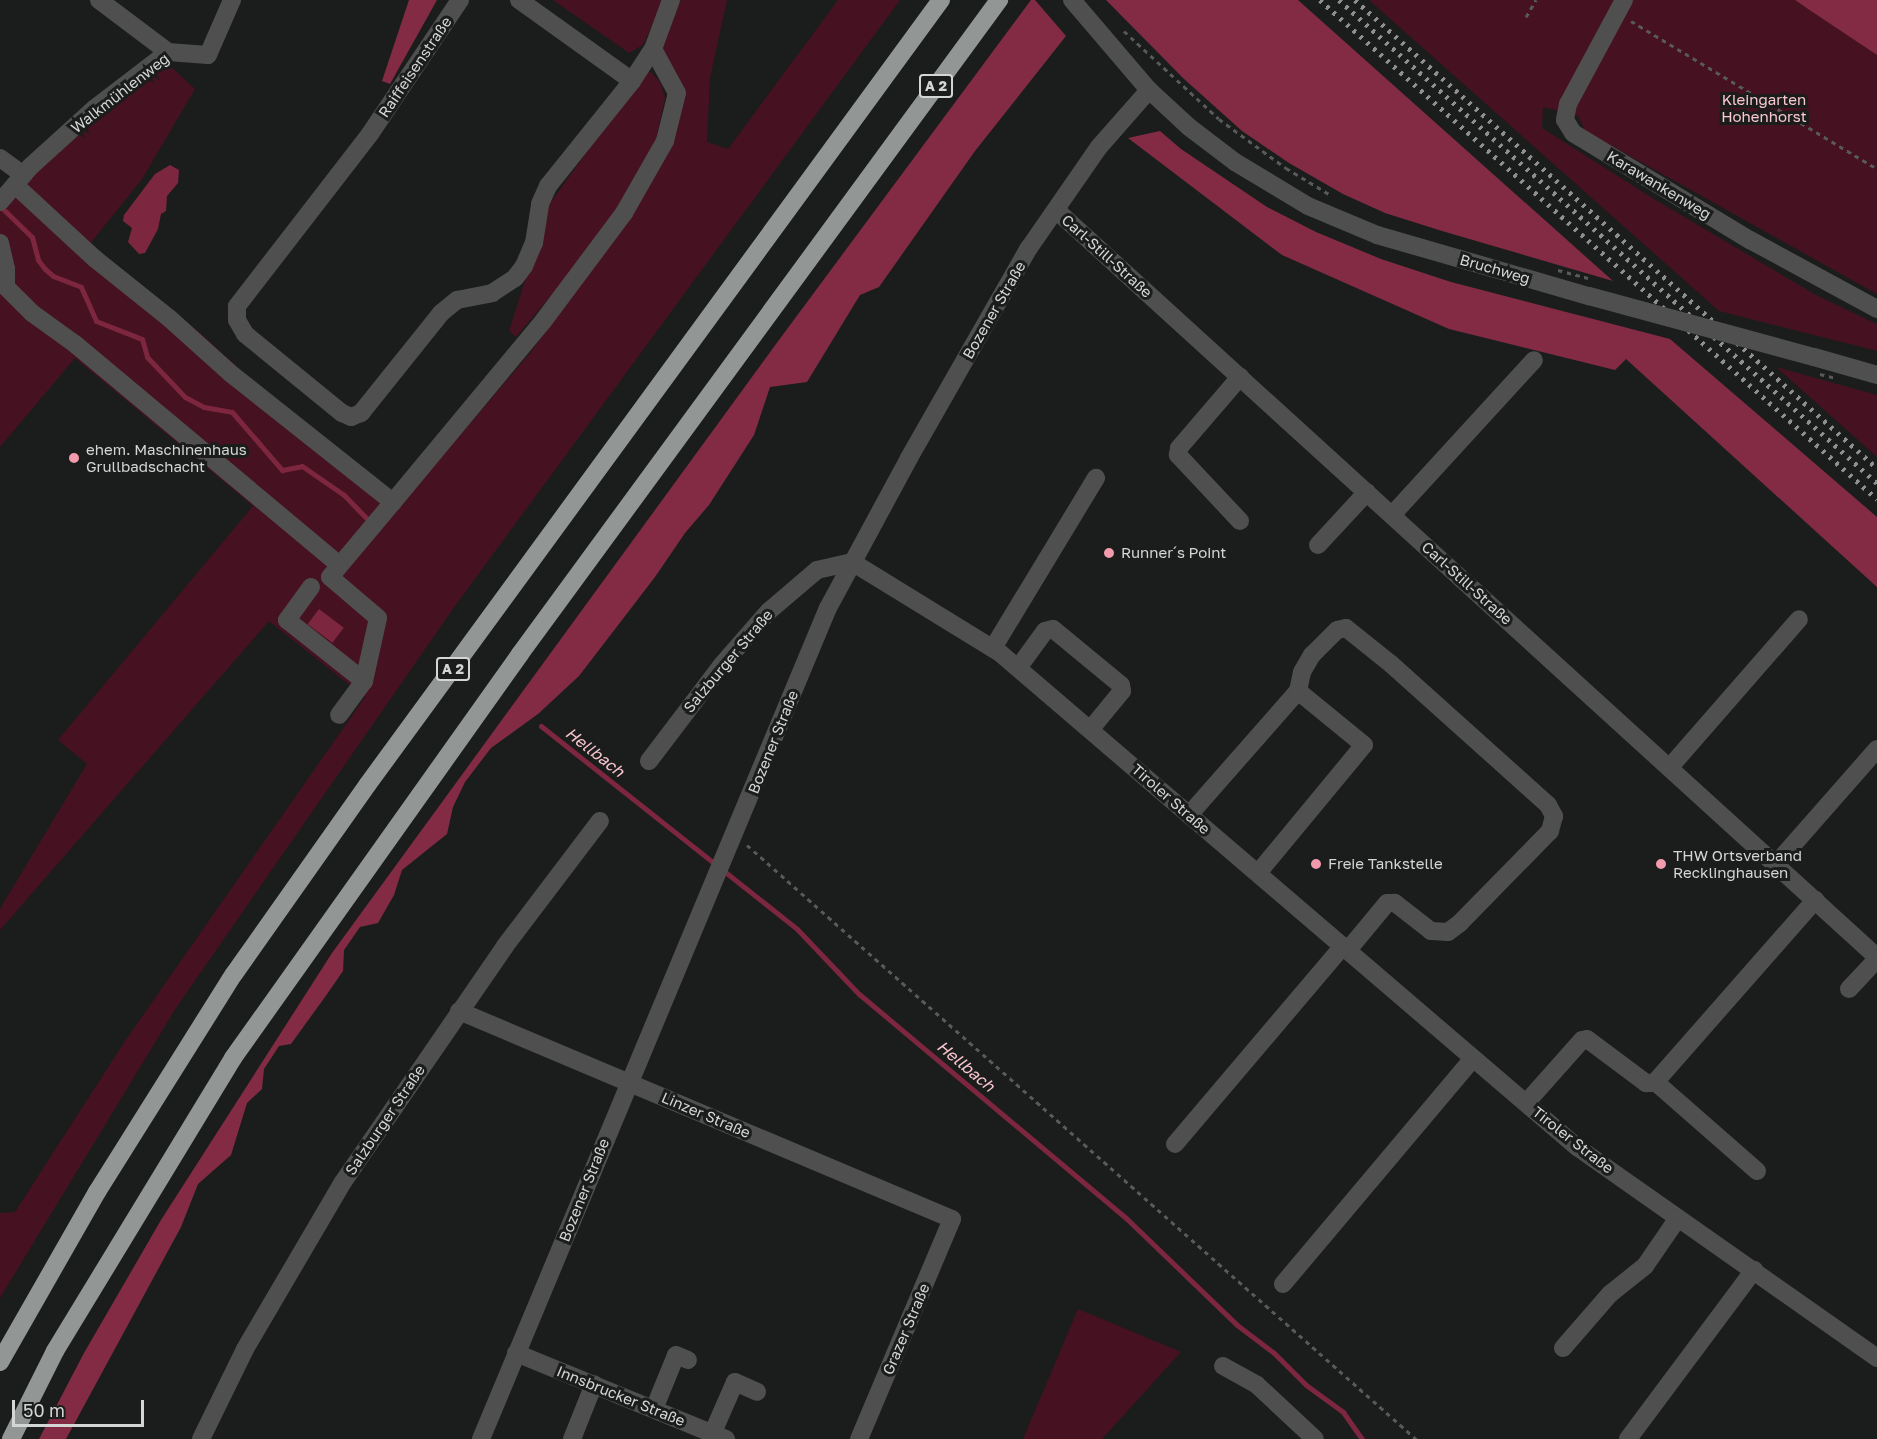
<!DOCTYPE html>
<meta charset="utf-8">
<style>
body{margin:0}
#map{position:relative;width:1877px;height:1439px;overflow:hidden;background:#1a1d1c;font-family:"Golos Text",sans-serif}
div>[style]{position:absolute}
[style*='--x']{left:calc(var(--x)*1px);top:calc(var(--y)*1px);width:calc(var(--w)*1px);rotate:calc(var(--a)*1deg)}
.green>*{inset:0;background:#461120}
.forest>*{inset:0;background:#832b44}
.water>*{inset:0;background:#7d263f;transform-origin:0 0}
.stream>*{height:5px;margin:-2.5px;padding:0 2.5px;transform-origin:2.5px;border-radius:2.5px;background:#7d263f}
.path>*{height:3px;margin-top:-1.5px;transform-origin:0;background:repeating-linear-gradient(90deg,#585a59 0 4.5px,transparent 0 9px)}
.minor>*{height:18px;margin:-9px;padding:0 9px;transform-origin:9px;border-radius:9px;background:#4e4f4e}
.highway>*{height:18px;margin:-9px;padding:0 9px;transform-origin:9px;border-radius:9px;background:#929694}
.rail>*{height:4.5px;margin-top:-2.25px;transform-origin:0;background:repeating-linear-gradient(90deg,#8e908f 0 3px,transparent 0 9px)}
.path-bridge>*{height:3px;margin-top:-1.5px;transform-origin:0;background:repeating-linear-gradient(90deg,#585a59 0 4.5px,transparent 0 9px)}
.minor-bridge>*{height:18px;margin:-9px;padding:0 9px;transform-origin:9px;border-radius:9px;background:#4e4f4e}
.dots>*{width:16px;height:16px;translate:-50% -50%;box-sizing:border-box;border:3px solid #1a1d1c;border-radius:50%}
span{translate:-50% -50%;white-space:nowrap;text-align:center;line-height:1.15;-webkit-text-stroke:6px #1a1d1c;paint-order:stroke}
.shield-label span{padding:2px 4px;background:#1a1d1c;border:2px solid;border-radius:4px;-webkit-text-stroke-width:0}
.shield-label{font-size:14px;color:#d4d6d5;font-weight:700}
.street-label{font-size:15px;color:#d4d6d5}
.park-label{font-size:15px;color:#fbc7d0}
.poi-label{font-size:15px;color:#d4d6d5}
.left{translate:0 -50%;text-align:left}
.water-label{font-size:16px;color:#f9c5ce;font-style:italic}
.scale{position:absolute;left:12px;top:1400px;width:132px;height:27px;box-sizing:border-box;border:3px solid #d4d6d5;border-top:0;padding-left:8px;font-size:18px;line-height:21px;white-space:nowrap;color:#d4d6d5;-webkit-text-stroke:4px #1a1d1c;paint-order:stroke}
</style>
<div id="map">
<div class="green">
<div style="clip-path:polygon(553px 0,664px 0,643px 45px,629px 53px)"></div>
<div style="clip-path:polygon(681px 0,727px 0,710px 78px,707px 142px,728px 149px,838px 0,900px 0,455px 606px,176px 1008px,0 1298px,0 1213px,15px 1212px,125px 1041px,365px 697px,269px 621px,0 930px,0 909px,87px 764px,58px 740px,253px 506px,75px 358px,0 447px,0 211px,21px 184px,99px 116px,168px 64px,195px 89px,142px 179px,89px 245px,199px 332px,384px 501px,399px 507px,530px 353px,623px 225px,679px 117px,661px 44px)"></div>
<div style="clip-path:polygon(1369px 0,1795px 0,1877px 55px,1877px 294px,1585px 131px,1578px 116px,1543px 107px,1542px 128px,1654px 199px,1816px 295px,1877px 324px,1877px 351px,1719px 311px)"></div>
<div style="clip-path:polygon(646px 70px,652px 73px,661px 84px,665px 98px,656px 140px,634px 182px,588px 252px,516px 337px,509px 331px,550px 203px)"></div>
<div style="clip-path:polygon(1776px 367px,1877px 395px,1877px 457px)"></div>
<div style="clip-path:polygon(1078px 1309px,1181px 1352px,1102px 1439px,1023px 1439px)"></div>
</div>
<div class="forest">
<div style="clip-path:polygon(409px 0,437px 0,390px 84px,382px 81px)"></div>
<div style="clip-path:polygon(1031px 0,1035px 0,1066px 36px,975px 151px,879px 287px,860px 295px,807px 382px,770px 387px,754px 435px,709px 505px,685px 533px,655px 577px,579px 676px,538px 714px,491px 748px,465px 782px,453px 807px,447px 834px,402px 870px,394px 895px,378px 923px,360px 927px,344px 950px,343px 971px,325px 997px,291px 1044px,279px 1046px,264px 1069px,262px 1089px,247px 1103px,231px 1155px,198px 1184px,181px 1227px,66px 1439px,39px 1439px,84px 1353px,161px 1220px,332px 953px,776px 344px)"></div>
<div style="clip-path:polygon(1106px 0,1298px 0,1613px 281px,1442px 231px,1385px 213px,1343px 194px,1289px 163px,1242px 131px,1183px 78px)"></div>
<div style="clip-path:polygon(1795px 0,1877px 0,1877px 55px,1811px 11px)"></div>
<div style="clip-path:polygon(1160px 131px,1181px 149px,1267px 207px,1316px 232px,1381px 259px,1451px 282px,1670px 339px,1877px 517px,1877px 587px,1626px 359px,1615px 370px,1449px 329px,1282px 255px,1128px 138px)"></div>
</div>
<div class="water">
<div style="clip-path:polygon(170px 165px,179px 170px,178px 183px,167px 196px,166px 211px,161px 214px,158px 229px,145px 253px,139px 254px,128px 242px,132px 228px,123px 221px,124px 215px,155px 174px)"></div>
<div style="left:319px;top:609px;width:31px;height:19px;rotate:37deg"></div>
</div>
<div class="stream">
<div style="--x:1;--y:207;--w:43;--a:44.1"></div>
<div style="--x:32;--y:237;--w:24;--a:75"></div>
<div style="--x:38;--y:260;--w:11;--a:52"></div>
<div style="--x:45;--y:269;--w:11;--a:41"></div>
<div style="--x:53;--y:276;--w:30;--a:21"></div>
<div style="--x:81;--y:287;--w:37;--a:66"></div>
<div style="--x:96;--y:321;--w:49;--a:21.4"></div>
<div style="--x:142;--y:339;--w:19;--a:74"></div>
<div style="--x:147;--y:357;--w:55;--a:46.5"></div>
<div style="--x:185;--y:397;--w:21;--a:28"></div>
<div style="--x:204;--y:407;--w:28;--a:10"></div>
<div style="--x:232;--y:412;--w:77;--a:49.2"></div>
<div style="--x:282;--y:470;--w:20;--a:-11"></div>
<div style="--x:302;--y:466;--w:51;--a:34.6"></div>
<div style="--x:344;--y:495;--w:32;--a:46"></div>
<div style="--x:541;--y:726;--w:327;--a:38.4"></div>
<div style="--x:797;--y:929;--w:90;--a:46.4"></div>
<div style="--x:859;--y:994;--w:350;--a:40"></div>
<div style="--x:1127;--y:1219;--w:153;--a:43.9"></div>
<div style="--x:1237;--y:1325;--w:46;--a:37.1"></div>
<div style="--x:1274;--y:1353;--w:45;--a:45"></div>
<div style="--x:1306;--y:1385;--w:46;--a:36.1"></div>
<div style="--x:1343;--y:1412;--w:33;--a:55"></div>
</div>
<div class="path">
<div style="--x:1526;--y:17;--w:20;--a:-60"></div>
<div style="--x:1631;--y:21;--w:287;--a:31"></div>
<div style="--x:1124;--y:31;--w:129;--a:42.8"></div>
<div style="--x:1219;--y:119;--w:83;--a:36.2"></div>
<div style="--x:1286;--y:168;--w:50;--a:31.2"></div>
<div style="--x:747;--y:845;--w:895;--a:41.6"></div>
</div>
<div class="minor">
<div style="--x:99;--y:0;--w:86;--a:37"></div>
<div style="--x:460;--y:0;--w:161;--a:123.9"></div>
<div style="--x:370;--y:134;--w:217;--a:127.7"></div>
<div style="--x:237;--y:306;--w:14;--a:90"></div>
<div style="--x:237;--y:320;--w:16;--a:60"></div>
<div style="--x:245;--y:334;--w:125;--a:39.2"></div>
<div style="--x:342;--y:413;--w:10;--a:24"></div>
<div style="--x:351;--y:417;--w:11;--a:-22"></div>
<div style="--x:361;--y:413;--w:128;--a:-51.3"></div>
<div style="--x:441;--y:313;--w:21;--a:-39"></div>
<div style="--x:457;--y:300;--w:36;--a:-11"></div>
<div style="--x:492;--y:293;--w:27;--a:-33"></div>
<div style="--x:515;--y:278;--w:15;--a:-53"></div>
<div style="--x:524;--y:266;--w:25;--a:-67"></div>
<div style="--x:534;--y:243;--w:39;--a:-81"></div>
<div style="--x:540;--y:204;--w:20;--a:-66"></div>
<div style="--x:548;--y:186;--w:134;--a:-51.3"></div>
<div style="--x:519;--y:0;--w:139;--a:35.6"></div>
<div style="--x:632;--y:81;--w:38;--a:-57"></div>
<div style="--x:653;--y:49;--w:52;--a:-69.8"></div>
<div style="--x:1072;--y:0;--w:118;--a:49.5"></div>
<div style="--x:1149;--y:90;--w:54;--a:42.8"></div>
<div style="--x:1189;--y:127;--w:58;--a:37.3"></div>
<div style="--x:1235;--y:162;--w:85;--a:31.1"></div>
<div style="--x:1308;--y:206;--w:75;--a:22.8"></div>
<div style="--x:1377;--y:235;--w:221;--a:16.1"></div>
<div style="--x:1624;--y:0;--w:118;--a:118.3"></div>
<div style="--x:1568;--y:104;--w:16;--a:101"></div>
<div style="--x:1565;--y:120;--w:15;--a:58"></div>
<div style="--x:1573;--y:133;--w:207;--a:31.2"></div>
<div style="--x:1750;--y:240;--w:145;--a:28.5"></div>
<div style="--x:0;--y:158;--w:29;--a:36"></div>
<div style="--x:15;--y:185;--w:108;--a:42.7"></div>
<div style="--x:94;--y:258;--w:96;--a:38.7"></div>
<div style="--x:169;--y:318;--w:82;--a:42"></div>
<div style="--x:230;--y:373;--w:208;--a:38.4"></div>
<div style="--x:393;--y:502;--w:98;--a:130"></div>
<div style="--x:330;--y:577;--w:63;--a:40.5"></div>
<div style="--x:378;--y:618;--w:65;--a:102.5"></div>
<div style="--x:0;--y:202;--w:46;--a:-49.4"></div>
<div style="--x:30;--y:167;--w:86;--a:-42.2"></div>
<div style="--x:94;--y:109;--w:93;--a:-37.6"></div>
<div style="--x:168;--y:52;--w:40;--a:4.3"></div>
<div style="--x:208;--y:55;--w:60;--a:-66.4"></div>
<div style="--x:1056;--y:210;--w:1110;--a:42.3"></div>
<div style="--x:0;--y:243;--w:27;--a:77"></div>
<div style="--x:6;--y:269;--w:18;--a:90"></div>
<div style="--x:6;--y:287;--w:37;--a:45"></div>
<div style="--x:32;--y:313;--w:53;--a:35.8"></div>
<div style="--x:75;--y:344;--w:344;--a:39.9"></div>
<div style="--x:1814;--y:357;--w:66;--a:15.9"></div>
<div style="--x:393;--y:502;--w:236;--a:-50.3"></div>
<div style="--x:544;--y:320;--w:134;--a:-53.2"></div>
<div style="--x:624;--y:213;--w:83;--a:-60.3"></div>
<div style="--x:665;--y:141;--w:49;--a:-76"></div>
<div style="--x:677;--y:93;--w:50;--a:-118.6"></div>
<div style="--x:1392;--y:515;--w:210;--a:-47.5"></div>
<div style="--x:1240;--y:521;--w:91;--a:-133.2"></div>
<div style="--x:1178;--y:455;--w:7;--a:-82"></div>
<div style="--x:1179;--y:448;--w:94;--a:-49.3"></div>
<div style="--x:1318;--y:545;--w:72;--a:-47.2"></div>
<div style="--x:311;--y:587;--w:41;--a:126"></div>
<div style="--x:287;--y:620;--w:98;--a:38.4"></div>
<div style="--x:364;--y:681;--w:42;--a:126.3"></div>
<div style="--x:993;--y:648;--w:199;--a:-58.8"></div>
<div style="--x:1018;--y:668;--w:46;--a:-53.9"></div>
<div style="--x:1045;--y:631;--w:8;--a:-14"></div>
<div style="--x:1053;--y:629;--w:88;--a:39.5"></div>
<div style="--x:1121;--y:685;--w:6;--a:81"></div>
<div style="--x:1122;--y:691;--w:50;--a:129.4"></div>
<div style="--x:649;--y:761;--w:119;--a:-52.8"></div>
<div style="--x:721;--y:666;--w:73;--a:-48.9"></div>
<div style="--x:769;--y:611;--w:63;--a:-40.5"></div>
<div style="--x:817;--y:570;--w:36;--a:-13"></div>
<div style="--x:852;--y:562;--w:174;--a:31.6"></div>
<div style="--x:1000;--y:653;--w:760;--a:40.57"></div>
<div style="--x:1577;--y:1147;--w:367;--a:35.1"></div>
<div style="--x:1670;--y:767;--w:196;--a:-48.9"></div>
<div style="--x:1189;--y:815;--w:165;--a:-48.7"></div>
<div style="--x:1298;--y:691;--w:19;--a:-78"></div>
<div style="--x:1302;--y:672;--w:20;--a:-60"></div>
<div style="--x:1312;--y:655;--w:35;--a:-45"></div>
<div style="--x:1337;--y:630;--w:9;--a:-13"></div>
<div style="--x:1346;--y:628;--w:58;--a:38.7"></div>
<div style="--x:1391;--y:664;--w:211;--a:41.9"></div>
<div style="--x:1548;--y:805;--w:13;--a:61"></div>
<div style="--x:1554;--y:816;--w:16;--a:105"></div>
<div style="--x:1550;--y:831;--w:129;--a:134.4"></div>
<div style="--x:1460;--y:923;--w:15;--a:143"></div>
<div style="--x:1448;--y:932;--w:17;--a:-177"></div>
<div style="--x:1431;--y:931;--w:46;--a:-142.1"></div>
<div style="--x:1395;--y:903;--w:8;--a:180"></div>
<div style="--x:1387;--y:903;--w:61;--a:129.7"></div>
<div style="--x:1776;--y:864;--w:153;--a:-48.7"></div>
<div style="--x:1258;--y:873;--w:166;--a:-50.4"></div>
<div style="--x:1364;--y:745;--w:85;--a:-140.7"></div>
<div style="--x:1849;--y:989;--w:41;--a:-47"></div>
<div style="--x:459;--y:1011;--w:535;--a:22.88"></div>
<div style="--x:952;--y:1219;--w:239;--a:112.9"></div>
<div style="--x:1526;--y:1103;--w:84;--a:-48.4"></div>
<div style="--x:1582;--y:1040;--w:5;--a:-11"></div>
<div style="--x:1587;--y:1039;--w:74;--a:36.7"></div>
<div style="--x:1646;--y:1083;--w:12;--a:0"></div>
<div style="--x:1175;--y:1144;--w:260;--a:-49.7"></div>
<div style="--x:1757;--y:1171;--w:129;--a:-138.8"></div>
<div style="--x:1660;--y:1086;--w:7;--a:-117"></div>
<div style="--x:1657;--y:1080;--w:240;--a:-48.7"></div>
<div style="--x:1283;--y:1284;--w:295;--a:-49.9"></div>
<div style="--x:1563;--y:1348;--w:72;--a:-49"></div>
<div style="--x:1610;--y:1294;--w:45;--a:-38.7"></div>
<div style="--x:1645;--y:1266;--w:58;--a:-55.5"></div>
<div style="--x:516;--y:1353;--w:227;--a:22.3"></div>
<div style="--x:1223;--y:1366;--w:39;--a:29"></div>
<div style="--x:1257;--y:1385;--w:79;--a:43"></div>
<div style="--x:654;--y:1409;--w:58;--a:-67.8"></div>
<div style="--x:676;--y:1355;--w:13;--a:23"></div>
<div style="--x:201;--y:1439;--w:100;--a:-63.9"></div>
<div style="--x:245;--y:1349;--w:194;--a:-59.6"></div>
<div style="--x:343;--y:1182;--w:286;--a:-55.5"></div>
<div style="--x:505;--y:946;--w:157;--a:-52.8"></div>
<div style="--x:481;--y:1439;--w:901;--a:-67.34"></div>
<div style="--x:828;--y:608;--w:170;--a:-61.6"></div>
<div style="--x:909;--y:458;--w:242;--a:-60.3"></div>
<div style="--x:1029;--y:248;--w:123;--a:-55.3"></div>
<div style="--x:1099;--y:147;--w:76;--a:-48.7"></div>
<div style="--x:572;--y:1439;--w:59;--a:-68.2"></div>
<div style="--x:710;--y:1439;--w:62;--a:-66.3"></div>
<div style="--x:735;--y:1382;--w:24;--a:24"></div>
<div style="--x:1628;--y:1439;--w:211;--a:-53.3"></div>
</div>
<div class="highway">
<div style="--x:0;--y:1362;--w:196;--a:-60.3"></div>
<div style="--x:97;--y:1192;--w:257;--a:-57.9"></div>
<div style="--x:234;--y:974;--w:232;--a:-54.8"></div>
<div style="--x:368;--y:784;--w:971;--a:-53.84"></div>
<div style="--x:11;--y:1439;--w:98;--a:-63.4"></div>
<div style="--x:55;--y:1351;--w:343;--a:-58.7"></div>
<div style="--x:233;--y:1058;--w:496;--a:-54.6"></div>
<div style="--x:520;--y:654;--w:811;--a:-53.78"></div>
</div>
<div class="rail">
<div style="--x:1320;--y:0;--w:748;--a:41.86"></div>
<div style="--x:1339;--y:0;--w:723;--a:41.92"></div>
<div style="--x:1355;--y:0;--w:701;--a:41.88"></div>
</div>
<div class="path-bridge">
<div style="--x:1558;--y:270;--w:31;--a:15"></div>
<div style="--x:1820;--y:374;--w:16;--a:14"></div>
</div>
<div class="minor-bridge">
<div style="--x:1589;--y:296;--w:233;--a:15.2"></div>
</div>
<div class="dots">
<div style="left:74px;top:458px;background:#f39aac"></div>
<div style="left:1109px;top:553px;background:#f39aac"></div>
<div style="left:1316px;top:864px;background:#f39aac"></div>
<div style="left:1661px;top:864px;background:#f39aac"></div>
</div>
<div class="shield-label">
<span style="left:936px;top:86px">A 2</span>
<span style="left:453px;top:669px">A 2</span>
</div>
<div class="street-label">
<span style="left:415px;top:67px;rotate:-56deg">Raiffeisenstraße</span>
<span style="left:120px;top:93px;rotate:-38deg">Walkmühlenweg</span>
<span style="left:1659px;top:185px;rotate:31deg">Karawankenweg</span>
<span style="left:1107px;top:256px;rotate:42deg">Carl-Still-Straße</span>
<span style="left:1495px;top:269px;rotate:16deg">Bruchweg</span>
<span style="left:994px;top:310px;rotate:-60deg">Bozener Straße</span>
<span style="left:1467px;top:583px;rotate:42deg">Carl-Still-Straße</span>
<span style="left:728px;top:661px;rotate:-50deg">Salzburger Straße</span>
<span style="left:773px;top:742px;rotate:-68deg">Bozener Straße</span>
<span style="left:1171px;top:799px;rotate:41deg">Tiroler Straße</span>
<span style="left:706px;top:1115px;rotate:23deg">Linzer Straße</span>
<span style="left:385px;top:1120px;rotate:-56deg">Salzburger Straße</span>
<span style="left:1573px;top:1140px;rotate:38deg">Tiroler Straße</span>
<span style="left:584px;top:1190px;rotate:-68deg">Bozener Straße</span>
<span style="left:906px;top:1329px;rotate:-67deg">Grazer Straße</span>
<span style="left:621px;top:1396px;rotate:22deg">Innsbrucker Straße</span>
</div>
<div class="park-label">
<span style="left:1764px;top:108px">Kleingarten<br>Hohenhorst</span>
</div>
<div class="poi-label">
<span class="left" style="left:86px;top:458px">ehem. Maschinenhaus<br>Grullbadschacht</span>
<span class="left" style="left:1121px;top:553px">Runner´s Point</span>
<span class="left" style="left:1673px;top:864px">THW Ortsverband<br>Recklinghausen</span>
<span class="left" style="left:1328px;top:864px">Freie Tankstelle</span>
</div>
<div class="water-label">
<span style="left:595px;top:752px;rotate:38deg">Hellbach</span>
<span style="left:966px;top:1066px;rotate:40deg">Hellbach</span>
</div>
<div class="scale">50 m</div>
</div>
